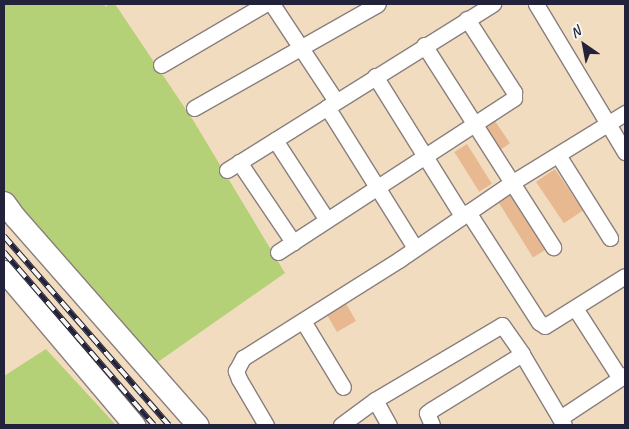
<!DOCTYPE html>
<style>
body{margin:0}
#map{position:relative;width:629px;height:429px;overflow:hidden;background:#f2dcbf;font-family:Caveat,sans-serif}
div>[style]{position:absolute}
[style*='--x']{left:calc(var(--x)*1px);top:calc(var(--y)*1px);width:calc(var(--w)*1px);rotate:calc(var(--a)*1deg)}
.green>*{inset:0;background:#b5d177}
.building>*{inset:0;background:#e8b991;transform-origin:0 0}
.roads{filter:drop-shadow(1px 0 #8a7f7d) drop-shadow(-1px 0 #8a7f7d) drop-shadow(0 1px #8a7f7d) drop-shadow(0 -1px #8a7f7d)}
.street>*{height:15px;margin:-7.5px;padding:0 7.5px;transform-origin:7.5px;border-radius:7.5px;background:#fff}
.secondary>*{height:21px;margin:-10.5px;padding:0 10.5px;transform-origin:10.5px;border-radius:10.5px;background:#fff}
.rail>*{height:5.5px;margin-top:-2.75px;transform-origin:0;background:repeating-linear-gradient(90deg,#f6f6f2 0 11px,#22223b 0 22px);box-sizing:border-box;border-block:1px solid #22223b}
span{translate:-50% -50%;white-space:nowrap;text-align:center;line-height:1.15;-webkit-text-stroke:5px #f6f6f2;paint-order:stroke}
.frame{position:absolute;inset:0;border:5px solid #22223b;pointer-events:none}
.north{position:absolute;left:559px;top:20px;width:50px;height:50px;-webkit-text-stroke:4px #f6f6f2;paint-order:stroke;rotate:327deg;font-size:14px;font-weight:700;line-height:20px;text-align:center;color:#22223b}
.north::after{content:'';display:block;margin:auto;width:18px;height:22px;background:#22223b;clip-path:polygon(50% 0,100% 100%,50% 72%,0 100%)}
</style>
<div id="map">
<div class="green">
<div style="clip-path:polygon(4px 4px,103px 4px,107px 7px,107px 4px,115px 4px,193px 120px,285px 273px,155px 364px,4px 190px)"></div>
<div style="clip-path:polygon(46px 349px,116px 425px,5px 425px,4px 376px)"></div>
</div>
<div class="building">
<div style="left:491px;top:115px;width:34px;height:12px;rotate:56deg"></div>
<div style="left:467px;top:144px;width:47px;height:15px;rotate:58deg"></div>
<div style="left:555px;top:169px;width:50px;height:23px;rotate:56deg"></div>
<div style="left:515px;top:191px;width:66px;height:20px;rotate:58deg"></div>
<div style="left:345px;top:302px;width:22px;height:22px;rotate:60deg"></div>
</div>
<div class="roads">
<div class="street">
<div style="--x:272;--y:4;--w:116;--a:56.6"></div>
<div style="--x:536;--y:4;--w:173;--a:59"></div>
<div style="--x:424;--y:45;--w:240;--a:57.4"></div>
<div style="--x:161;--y:65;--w:121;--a:-30.4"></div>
<div style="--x:375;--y:76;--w:165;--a:58.1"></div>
<div style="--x:327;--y:107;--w:166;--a:58"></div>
<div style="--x:194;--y:108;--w:211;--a:-29.5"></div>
<div style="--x:275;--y:140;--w:95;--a:57"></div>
<div style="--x:558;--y:155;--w:98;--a:57.9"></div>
<div style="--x:239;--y:162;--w:97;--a:56"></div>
<div style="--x:227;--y:170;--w:314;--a:-32"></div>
<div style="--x:468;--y:212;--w:131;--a:57.2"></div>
<div style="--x:539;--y:322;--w:7;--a:34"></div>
<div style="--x:545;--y:326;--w:94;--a:-32"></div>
<div style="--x:278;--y:252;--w:282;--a:-33.1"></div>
<div style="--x:514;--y:98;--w:6;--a:-90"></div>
<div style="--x:514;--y:92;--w:87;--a:-122.8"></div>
<div style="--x:575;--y:308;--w:83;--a:57.3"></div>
<div style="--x:303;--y:321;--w:77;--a:58.8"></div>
<div style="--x:375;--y:400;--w:29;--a:61"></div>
<div style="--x:560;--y:418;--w:78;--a:-33.5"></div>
<div style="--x:266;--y:425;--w:53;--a:-120.4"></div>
<div style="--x:239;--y:379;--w:9;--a:-111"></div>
<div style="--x:236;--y:371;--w:15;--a:-62"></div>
<div style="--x:243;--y:358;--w:186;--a:-32.2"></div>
<div style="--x:400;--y:259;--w:137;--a:-34.3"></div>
<div style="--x:513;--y:182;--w:132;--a:-31.6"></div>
<div style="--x:341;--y:425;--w:42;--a:-36.3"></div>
<div style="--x:375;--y:400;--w:147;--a:-30.6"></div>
<div style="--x:502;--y:325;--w:35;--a:55"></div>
<div style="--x:522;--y:354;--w:82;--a:59.4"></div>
<div style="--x:432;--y:425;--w:13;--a:-113"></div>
<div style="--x:427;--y:413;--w:5;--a:-37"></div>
<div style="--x:431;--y:410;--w:107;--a:-31.6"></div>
</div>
<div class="secondary">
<div style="--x:4;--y:202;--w:19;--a:54"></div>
<div style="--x:15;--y:217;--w:277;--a:48.7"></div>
<div style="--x:4;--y:271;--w:202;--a:49.8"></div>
</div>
</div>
<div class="rail">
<div style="--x:4;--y:236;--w:251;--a:48.9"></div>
<div style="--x:4;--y:252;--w:229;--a:49.1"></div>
</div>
<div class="frame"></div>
<div class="north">N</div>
</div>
